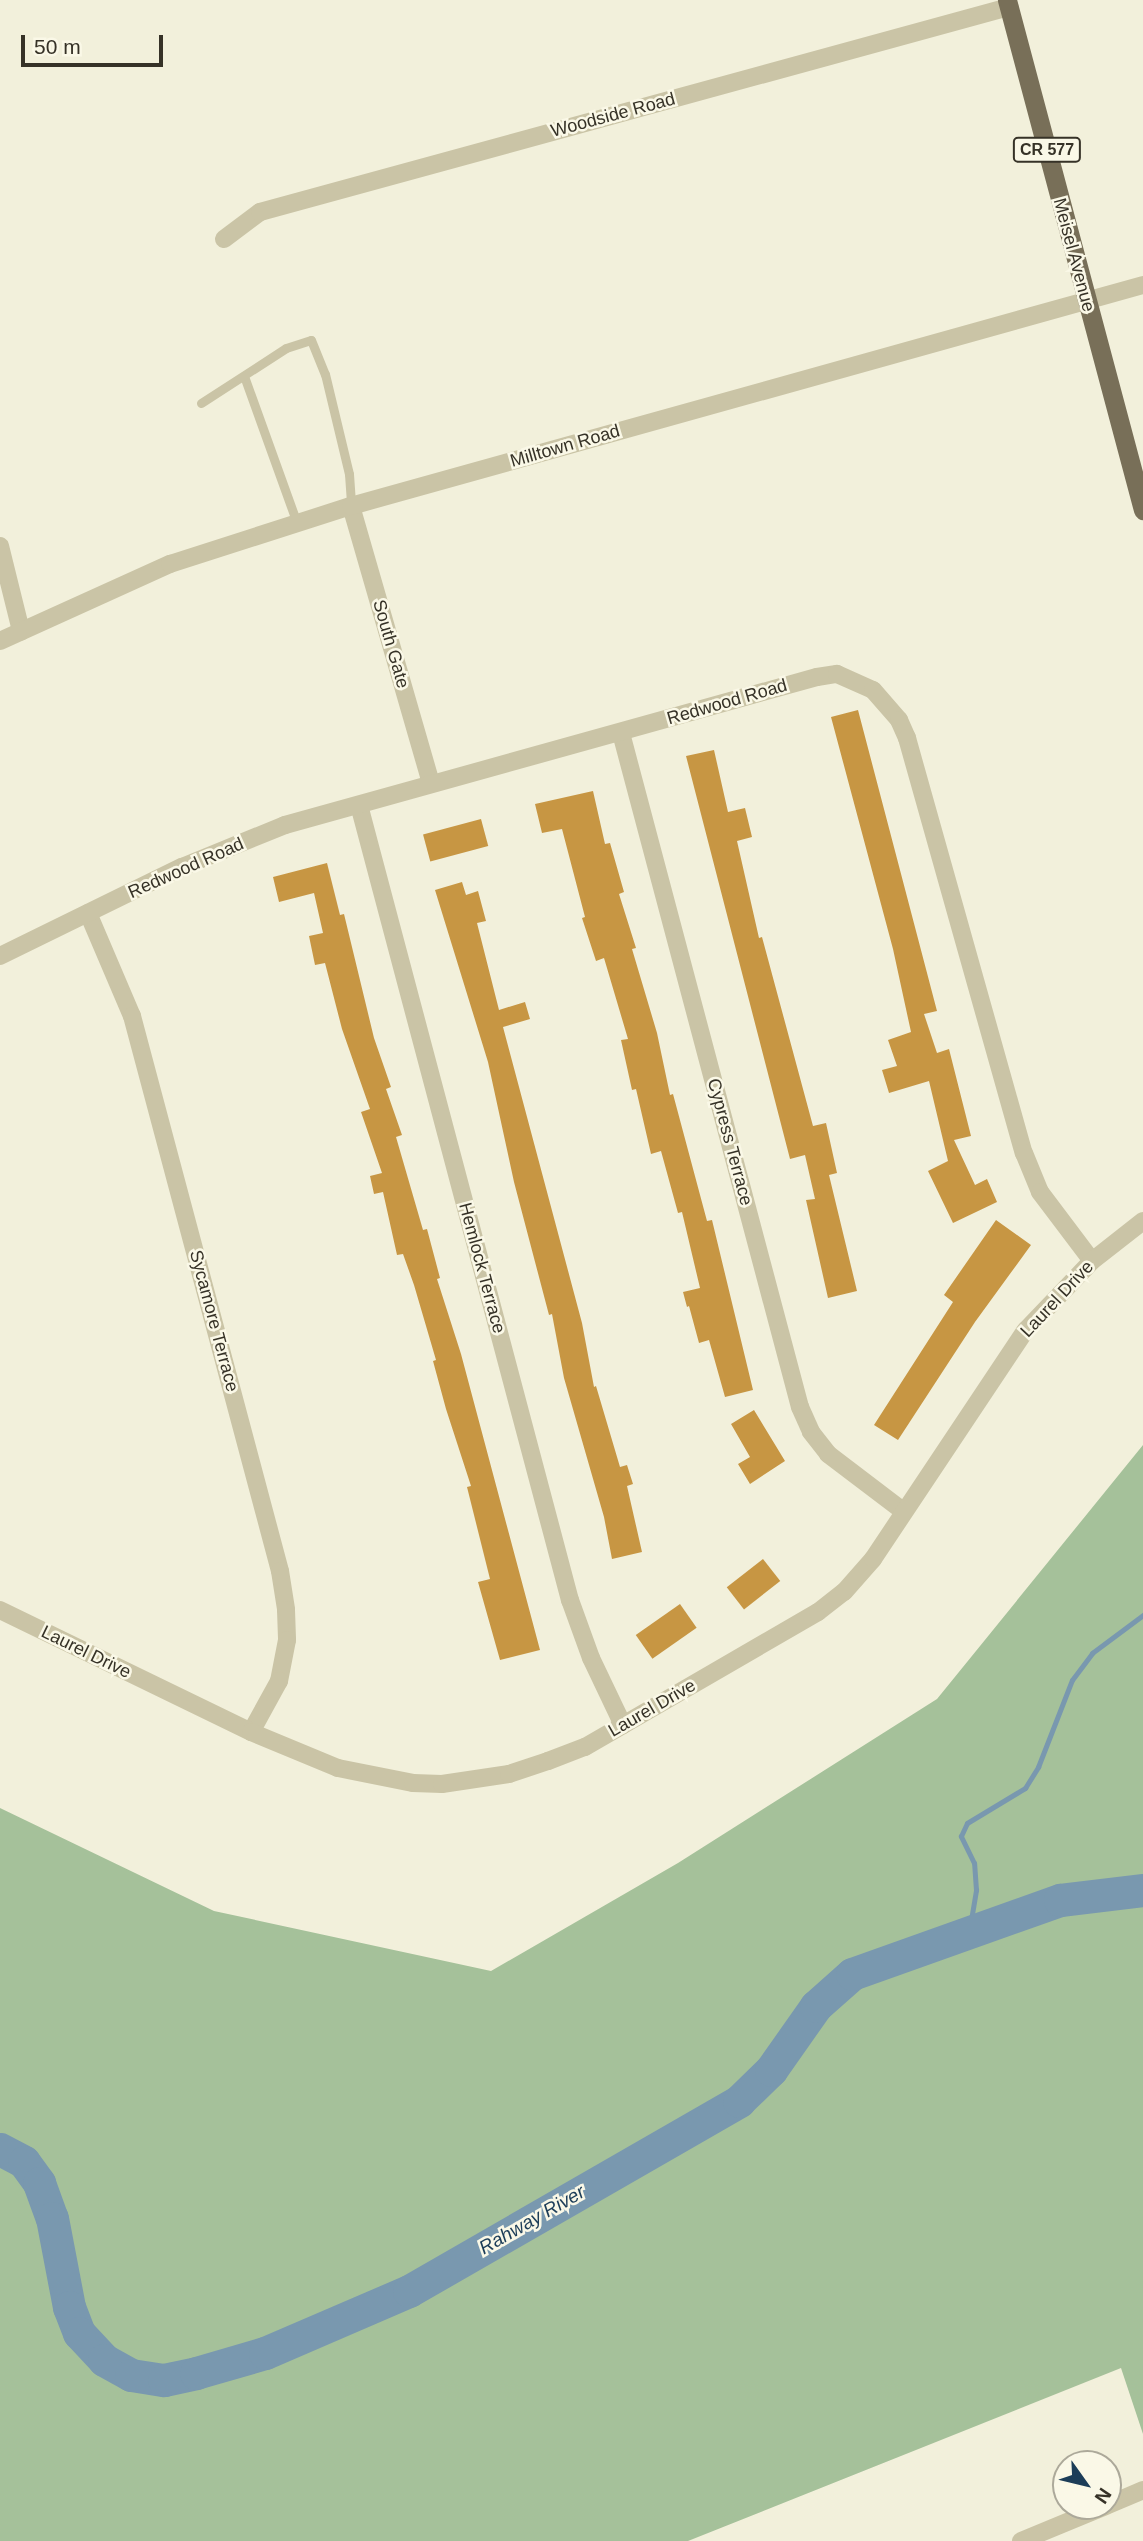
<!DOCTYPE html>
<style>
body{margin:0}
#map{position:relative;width:1143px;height:2541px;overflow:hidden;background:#f2f0db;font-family:Helvetica,sans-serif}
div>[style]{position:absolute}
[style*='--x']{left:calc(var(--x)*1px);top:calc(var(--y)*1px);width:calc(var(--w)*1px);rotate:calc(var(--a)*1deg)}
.green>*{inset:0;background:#a5c19a}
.stream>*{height:5px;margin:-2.5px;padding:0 2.5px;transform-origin:2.5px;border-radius:2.5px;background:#7998af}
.river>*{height:33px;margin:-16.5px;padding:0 16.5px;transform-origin:16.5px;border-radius:16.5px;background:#7998af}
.building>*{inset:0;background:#c79643;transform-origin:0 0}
.service>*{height:9px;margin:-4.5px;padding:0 4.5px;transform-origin:4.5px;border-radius:4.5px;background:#cac4a6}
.minor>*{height:18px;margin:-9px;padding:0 9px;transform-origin:9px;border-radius:9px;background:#cac4a6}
.primary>*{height:19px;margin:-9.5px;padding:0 9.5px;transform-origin:9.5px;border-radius:9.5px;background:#786f58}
span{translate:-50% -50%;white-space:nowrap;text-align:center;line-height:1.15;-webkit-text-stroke:5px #faf8e7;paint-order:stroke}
.shield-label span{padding:2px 5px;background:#faf8e7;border:2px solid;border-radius:5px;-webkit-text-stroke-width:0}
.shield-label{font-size:16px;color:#363227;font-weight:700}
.street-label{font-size:18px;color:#363227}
.water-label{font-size:19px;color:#1c3d58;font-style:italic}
.north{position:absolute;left:1052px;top:2450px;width:70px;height:70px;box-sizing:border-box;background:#faf8e7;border:2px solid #aca99a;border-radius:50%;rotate:124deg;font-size:19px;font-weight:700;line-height:28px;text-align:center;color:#363227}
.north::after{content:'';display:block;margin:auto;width:24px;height:32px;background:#1c3d58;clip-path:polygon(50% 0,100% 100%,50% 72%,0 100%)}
.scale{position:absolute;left:21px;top:35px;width:142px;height:32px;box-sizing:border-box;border:4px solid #363227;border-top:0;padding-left:9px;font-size:21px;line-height:24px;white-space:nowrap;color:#363227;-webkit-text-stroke:5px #faf8e7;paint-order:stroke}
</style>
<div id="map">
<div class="green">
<div style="clip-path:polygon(1143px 1445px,1143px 2434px,1121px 2368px,688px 2541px,0 2541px,0 1808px,214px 1911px,491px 1971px,678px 1863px,937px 1699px)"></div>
</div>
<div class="stream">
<div style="--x:969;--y:1932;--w:43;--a:-80.5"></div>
<div style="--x:976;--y:1890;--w:27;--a:-94"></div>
<div style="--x:974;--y:1863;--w:30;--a:-116"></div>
<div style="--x:961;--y:1836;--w:14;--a:-65"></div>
<div style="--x:967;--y:1823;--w:68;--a:-31.1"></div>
<div style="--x:1025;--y:1788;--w:25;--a:-58"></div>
<div style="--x:1038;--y:1767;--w:93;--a:-68.7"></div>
<div style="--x:1072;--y:1680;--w:34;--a:-53"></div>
<div style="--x:1092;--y:1653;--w:64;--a:-36.7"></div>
</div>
<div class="river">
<div style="--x:0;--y:2149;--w:27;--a:28"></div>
<div style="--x:24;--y:2162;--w:26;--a:54"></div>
<div style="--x:39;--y:2183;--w:37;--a:70"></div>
<div style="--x:52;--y:2218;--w:91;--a:79.2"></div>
<div style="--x:69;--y:2307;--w:28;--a:69"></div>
<div style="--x:79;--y:2333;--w:37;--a:47"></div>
<div style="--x:104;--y:2360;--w:31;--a:29"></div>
<div style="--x:131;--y:2375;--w:33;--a:9"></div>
<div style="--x:164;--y:2380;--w:33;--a:-12"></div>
<div style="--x:196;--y:2373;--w:72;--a:-16.2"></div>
<div style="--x:265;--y:2353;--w:157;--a:-23.3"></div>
<div style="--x:409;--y:2291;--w:381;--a:-29.9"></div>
<div style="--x:739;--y:2101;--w:45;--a:-44.1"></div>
<div style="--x:771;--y:2070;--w:78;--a:-54.9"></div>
<div style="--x:816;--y:2006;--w:48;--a:-41.6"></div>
<div style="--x:852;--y:1974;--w:221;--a:-19.6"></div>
<div style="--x:1060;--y:1900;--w:84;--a:-6.9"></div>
</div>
<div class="building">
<div style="clip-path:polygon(858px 710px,937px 1011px,924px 1014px,937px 1053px,949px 1049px,971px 1136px,954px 1140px,975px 1185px,987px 1179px,997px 1202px,953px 1223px,928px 1171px,948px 1161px,929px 1081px,889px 1093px,882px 1070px,897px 1066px,888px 1040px,911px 1032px,893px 949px,831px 717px)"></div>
<div style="clip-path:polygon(714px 750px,728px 812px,745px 808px,752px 837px,737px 841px,759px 938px,762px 937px,813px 1126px,826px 1123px,837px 1173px,829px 1175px,857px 1291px,828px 1298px,806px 1200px,815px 1199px,805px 1155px,790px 1159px,686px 756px)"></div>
<div style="clip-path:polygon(593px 791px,605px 844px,610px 843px,624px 892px,619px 894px,636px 948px,632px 949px,657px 1033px,670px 1095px,673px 1094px,707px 1221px,712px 1220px,753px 1390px,725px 1397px,709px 1340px,699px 1343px,689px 1306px,687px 1307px,683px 1292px,700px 1288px,682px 1212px,678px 1213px,661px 1151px,651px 1154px,636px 1089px,632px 1090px,621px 1040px,628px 1039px,604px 958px,596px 961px,582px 918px,585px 917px,562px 829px,542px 833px,535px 804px)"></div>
<div style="left:481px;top:819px;width:28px;height:60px;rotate:75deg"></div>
<div style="clip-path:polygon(327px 863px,340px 915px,344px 914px,374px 1038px,391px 1087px,386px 1089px,402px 1135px,396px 1137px,423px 1230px,427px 1229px,440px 1278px,437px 1279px,461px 1354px,540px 1650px,500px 1660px,478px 1582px,490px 1579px,467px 1487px,471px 1486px,446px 1409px,433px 1361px,436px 1360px,414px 1285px,403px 1254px,397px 1255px,383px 1192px,374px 1194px,370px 1176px,382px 1173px,361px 1112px,370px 1109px,342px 1029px,325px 963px,315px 965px,309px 936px,323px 933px,314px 893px,279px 902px,273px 877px)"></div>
<div style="clip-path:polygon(462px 882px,466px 895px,478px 891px,486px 921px,477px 923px,499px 1010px,525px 1002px,530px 1019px,503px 1027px,582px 1323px,594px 1387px,596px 1386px,620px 1467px,627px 1465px,633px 1484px,627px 1486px,642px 1552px,612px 1559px,604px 1517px,564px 1378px,552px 1314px,549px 1315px,514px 1182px,488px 1062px,435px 890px)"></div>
<div style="clip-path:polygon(996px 1220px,1031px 1245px,975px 1322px,898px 1440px,874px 1425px,953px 1302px,944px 1295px)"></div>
<div style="clip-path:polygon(754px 1410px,785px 1461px,750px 1484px,738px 1464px,750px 1457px,731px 1424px)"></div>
<div style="left:763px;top:1559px;width:28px;height:46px;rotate:52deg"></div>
<div style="left:680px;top:1604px;width:29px;height:54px;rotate:55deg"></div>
</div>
<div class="service">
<div style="--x:244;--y:376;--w:156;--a:70.2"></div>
<div style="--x:201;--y:403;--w:101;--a:-32.9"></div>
<div style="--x:286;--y:348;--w:26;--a:-18"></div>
<div style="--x:311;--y:340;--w:37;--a:68"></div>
<div style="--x:325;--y:374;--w:103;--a:76.5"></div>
<div style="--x:349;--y:474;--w:32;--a:86"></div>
</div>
<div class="minor">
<div style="--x:224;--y:239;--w:45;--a:-36.9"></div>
<div style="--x:260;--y:212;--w:777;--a:-15.31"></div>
<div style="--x:351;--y:506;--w:288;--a:73.9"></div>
<div style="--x:0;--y:546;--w:88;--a:76.1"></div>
<div style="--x:0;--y:641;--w:187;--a:-24.4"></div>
<div style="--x:170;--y:564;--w:190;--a:-17.8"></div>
<div style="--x:351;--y:506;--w:822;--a:-15.59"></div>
<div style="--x:621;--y:733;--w:697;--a:75.13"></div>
<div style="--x:800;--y:1407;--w:27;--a:66"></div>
<div style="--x:811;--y:1432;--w:28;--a:52"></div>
<div style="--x:828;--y:1454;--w:94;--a:37.2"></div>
<div style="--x:359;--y:805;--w:823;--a:75.14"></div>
<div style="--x:570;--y:1600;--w:62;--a:70.1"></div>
<div style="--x:591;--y:1658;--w:74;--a:64.5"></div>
<div style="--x:88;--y:913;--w:112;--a:66.9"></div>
<div style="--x:132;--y:1016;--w:574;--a:75.07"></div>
<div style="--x:280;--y:1571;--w:39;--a:81"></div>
<div style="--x:286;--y:1610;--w:30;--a:88"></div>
<div style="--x:287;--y:1640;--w:42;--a:101"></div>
<div style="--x:279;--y:1681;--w:58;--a:118.8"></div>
<div style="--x:0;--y:956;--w:203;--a:-26.1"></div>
<div style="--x:182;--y:867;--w:111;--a:-22.2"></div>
<div style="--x:285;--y:825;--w:552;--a:-15.55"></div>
<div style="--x:817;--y:677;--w:20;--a:-9"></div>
<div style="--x:837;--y:674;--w:39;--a:24"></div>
<div style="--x:873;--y:690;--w:40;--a:49"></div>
<div style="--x:899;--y:720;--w:20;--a:66"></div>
<div style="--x:907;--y:738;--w:431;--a:74.3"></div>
<div style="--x:1024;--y:1153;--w:42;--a:67.7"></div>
<div style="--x:1040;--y:1192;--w:86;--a:53"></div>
<div style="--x:0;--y:1610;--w:279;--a:25.9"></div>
<div style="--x:251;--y:1732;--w:94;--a:22.5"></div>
<div style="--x:338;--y:1768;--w:76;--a:11.3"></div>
<div style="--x:413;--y:1783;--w:29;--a:2"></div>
<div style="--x:442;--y:1784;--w:68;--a:-8.5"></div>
<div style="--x:509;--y:1774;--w:41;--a:-18.4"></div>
<div style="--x:548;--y:1761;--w:40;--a:-21"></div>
<div style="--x:585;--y:1747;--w:44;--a:-30.1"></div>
<div style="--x:623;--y:1725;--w:225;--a:-30.1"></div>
<div style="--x:818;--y:1612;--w:33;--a:-38"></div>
<div style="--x:844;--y:1592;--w:44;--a:-48.7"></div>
<div style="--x:873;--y:1559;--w:275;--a:-56.3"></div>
<div style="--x:1026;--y:1330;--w:95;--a:-46.3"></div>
<div style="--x:1092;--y:1261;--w:65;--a:-38.1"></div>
<div style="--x:1108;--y:2505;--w:38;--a:-23"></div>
<div style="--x:1021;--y:2541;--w:92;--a:-22.4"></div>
</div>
<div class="primary">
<div style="--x:1007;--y:0;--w:528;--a:75.07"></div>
</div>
<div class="shield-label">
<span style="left:1047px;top:150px">CR 577</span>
</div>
<div class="street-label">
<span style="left:613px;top:115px;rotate:-15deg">Woodside Road</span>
<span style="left:1074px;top:255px;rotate:75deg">Meisel Avenue</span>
<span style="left:565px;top:446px;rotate:-16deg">Milltown Road</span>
<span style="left:391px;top:644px;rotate:74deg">South Gate</span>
<span style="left:727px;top:702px;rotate:-16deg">Redwood Road</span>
<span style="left:186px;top:868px;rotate:-24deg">Redwood Road</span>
<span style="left:730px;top:1142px;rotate:75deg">Cypress Terrace</span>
<span style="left:482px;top:1268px;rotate:75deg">Hemlock Terrace</span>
<span style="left:1057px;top:1299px;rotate:-47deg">Laurel Drive</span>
<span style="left:214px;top:1321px;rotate:75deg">Sycamore Terrace</span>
<span style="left:86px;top:1652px;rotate:26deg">Laurel Drive</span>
<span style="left:652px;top:1708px;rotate:-30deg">Laurel Drive</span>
</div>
<div class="water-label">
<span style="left:532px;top:2220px;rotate:-30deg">Rahway River</span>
</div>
<div class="north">N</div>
<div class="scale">50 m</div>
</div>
